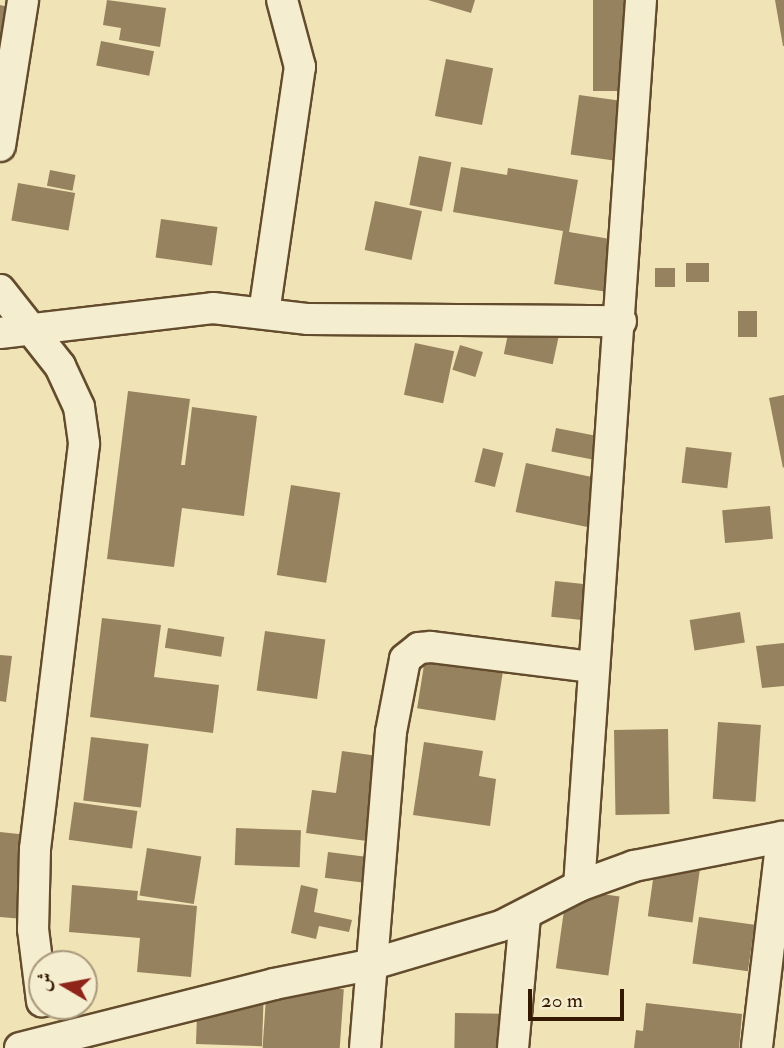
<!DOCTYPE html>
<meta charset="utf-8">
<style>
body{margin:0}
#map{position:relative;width:784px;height:1048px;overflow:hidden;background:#f0e3b5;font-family:"IM FELL Double Pica",Amiri,serif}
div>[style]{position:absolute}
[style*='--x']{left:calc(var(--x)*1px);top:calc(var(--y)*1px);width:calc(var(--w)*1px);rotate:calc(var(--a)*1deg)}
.building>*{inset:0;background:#96825e;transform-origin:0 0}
.roads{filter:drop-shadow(2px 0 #634c2d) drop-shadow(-2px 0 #634c2d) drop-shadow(0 2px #634c2d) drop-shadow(0 -2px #634c2d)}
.street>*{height:30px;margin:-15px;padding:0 15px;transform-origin:15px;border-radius:15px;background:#f5edcf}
span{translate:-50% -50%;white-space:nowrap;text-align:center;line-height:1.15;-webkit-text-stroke:5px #f5edcf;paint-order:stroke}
.north{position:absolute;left:28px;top:950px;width:70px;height:70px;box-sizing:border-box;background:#f5edcf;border:2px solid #a8987c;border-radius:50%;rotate:280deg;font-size:19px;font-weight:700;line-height:28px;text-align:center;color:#341900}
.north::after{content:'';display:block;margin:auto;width:24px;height:32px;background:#8f2418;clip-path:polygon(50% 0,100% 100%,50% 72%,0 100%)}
.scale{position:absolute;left:528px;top:989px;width:96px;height:32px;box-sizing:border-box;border:4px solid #341900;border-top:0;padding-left:9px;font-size:21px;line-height:24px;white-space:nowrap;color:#341900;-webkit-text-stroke:5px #f5edcf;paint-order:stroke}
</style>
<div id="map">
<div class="building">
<div style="clip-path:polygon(107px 0,166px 8px,160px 47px,119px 40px,121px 28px,103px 25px)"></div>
<div style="clip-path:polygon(428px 0,475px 0,471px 13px)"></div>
<div style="left:593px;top:0;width:43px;height:91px"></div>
<div style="clip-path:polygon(775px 0,784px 0,784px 46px,783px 46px)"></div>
<div style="clip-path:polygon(0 5px,17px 9px,9px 49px,0 47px)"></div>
<div style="left:101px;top:41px;width:54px;height:25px;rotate:11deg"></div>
<div style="left:446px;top:59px;width:48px;height:58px;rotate:11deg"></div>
<div style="left:579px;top:95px;width:49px;height:60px;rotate:8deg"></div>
<div style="left:419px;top:156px;width:33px;height:50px;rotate:11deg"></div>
<div style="clip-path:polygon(461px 167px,507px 175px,508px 168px,578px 180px,569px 232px,616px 240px,608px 292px,554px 284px,563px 231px,453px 212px)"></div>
<div style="left:50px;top:170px;width:26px;height:16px;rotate:11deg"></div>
<div style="left:18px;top:183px;width:58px;height:38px;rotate:10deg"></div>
<div style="left:375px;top:201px;width:48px;height:50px;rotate:12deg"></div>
<div style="left:161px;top:219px;width:57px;height:39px;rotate:8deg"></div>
<div style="left:686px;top:263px;width:23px;height:19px"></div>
<div style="left:655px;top:268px;width:20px;height:19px"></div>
<div style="left:514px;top:306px;width:50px;height:49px;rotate:12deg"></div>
<div style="left:738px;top:311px;width:19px;height:26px"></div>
<div style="left:415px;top:343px;width:40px;height:53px;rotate:12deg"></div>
<div style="left:460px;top:345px;width:24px;height:26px;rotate:17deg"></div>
<div style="clip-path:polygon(128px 391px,190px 399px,181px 465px,185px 465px,192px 407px,257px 416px,244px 516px,182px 508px,174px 567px,107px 559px)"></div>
<div style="clip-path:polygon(784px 395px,784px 467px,783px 468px,769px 398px)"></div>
<div style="left:556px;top:428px;width:51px;height:24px;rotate:11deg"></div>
<div style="left:686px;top:447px;width:46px;height:36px;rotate:7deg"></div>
<div style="left:483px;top:448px;width:21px;height:35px;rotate:14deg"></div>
<div style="left:526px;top:463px;width:78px;height:50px;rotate:12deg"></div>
<div style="left:291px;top:485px;width:50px;height:91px;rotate:9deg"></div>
<div style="left:770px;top:506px;width:33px;height:48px;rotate:85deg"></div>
<div style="left:555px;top:581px;width:31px;height:36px;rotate:6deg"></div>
<div style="left:740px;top:612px;width:31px;height:51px;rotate:81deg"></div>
<div style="clip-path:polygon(102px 618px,161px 625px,154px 677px,219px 685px,213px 733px,90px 717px)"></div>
<div style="left:168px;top:628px;width:57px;height:20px;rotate:9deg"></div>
<div style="left:265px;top:631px;width:61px;height:60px;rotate:8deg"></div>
<div style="clip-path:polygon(784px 643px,784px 686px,762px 688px,756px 646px)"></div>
<div style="left:427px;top:646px;width:79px;height:63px;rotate:9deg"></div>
<div style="clip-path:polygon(0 655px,12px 656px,6px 702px,0 701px)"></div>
<div style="left:718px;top:722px;width:43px;height:77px;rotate:4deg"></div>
<div style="left:668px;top:729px;width:85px;height:54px;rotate:89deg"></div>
<div style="left:91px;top:737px;width:58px;height:64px;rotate:7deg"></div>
<div style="clip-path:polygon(424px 742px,483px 751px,479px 776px,496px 779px,490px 826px,413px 815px)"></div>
<div style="clip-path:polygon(342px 751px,378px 756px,367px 841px,306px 833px,312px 790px,336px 793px)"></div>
<div style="left:74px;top:802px;width:64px;height:38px;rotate:8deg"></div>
<div style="left:236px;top:828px;width:65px;height:37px;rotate:2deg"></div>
<div style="clip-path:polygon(0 832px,28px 835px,24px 919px,0 917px)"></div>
<div style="left:658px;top:844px;width:45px;height:73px;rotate:8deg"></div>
<div style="left:147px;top:848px;width:55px;height:48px;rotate:9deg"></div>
<div style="left:328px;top:852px;width:38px;height:26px;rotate:7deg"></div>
<div style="clip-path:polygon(72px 885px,138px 891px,137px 900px,197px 906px,191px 977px,137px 972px,140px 938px,69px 932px)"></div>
<div style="clip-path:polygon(301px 885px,318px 889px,314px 912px,352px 920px,349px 932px,319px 926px,316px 939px,291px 933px)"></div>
<div style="left:567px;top:889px;width:53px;height:80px;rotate:8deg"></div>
<div style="left:699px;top:917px;width:56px;height:47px;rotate:8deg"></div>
<div style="left:267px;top:984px;width:77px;height:64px;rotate:4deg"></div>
<div style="left:198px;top:986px;width:66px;height:58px;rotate:2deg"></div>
<div style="clip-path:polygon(646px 1003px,742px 1014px,739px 1048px,634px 1048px,636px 1030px,643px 1031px)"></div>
<div style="left:455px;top:1013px;width:48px;height:35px;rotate:1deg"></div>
</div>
<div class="roads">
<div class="street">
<div style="--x:641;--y:0;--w:888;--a:94"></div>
<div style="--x:579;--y:886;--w:59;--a:-20"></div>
<div style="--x:634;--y:866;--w:151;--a:-11.1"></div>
<div style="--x:782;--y:837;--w:212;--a:96.8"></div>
<div style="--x:0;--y:146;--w:148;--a:-81"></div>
<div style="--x:0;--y:290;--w:97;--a:51.7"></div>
<div style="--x:60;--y:366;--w:45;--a:65.1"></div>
<div style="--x:79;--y:407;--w:37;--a:82"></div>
<div style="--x:84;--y:444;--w:408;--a:96.9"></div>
<div style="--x:35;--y:849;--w:80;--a:91.4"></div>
<div style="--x:33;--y:929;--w:73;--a:82.9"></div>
<div style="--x:264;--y:313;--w:249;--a:-81.7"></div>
<div style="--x:300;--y:67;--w:69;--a:-105"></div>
<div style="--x:0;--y:333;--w:214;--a:-6.7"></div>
<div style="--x:213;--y:308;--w:96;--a:6.6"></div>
<div style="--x:308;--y:319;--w:313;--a:0.4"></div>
<div style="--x:20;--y:1048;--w:262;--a:-14.1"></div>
<div style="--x:274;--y:984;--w:97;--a:-11.3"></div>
<div style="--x:369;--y:965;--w:138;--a:-16.5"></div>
<div style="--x:501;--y:926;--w:88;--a:-27.1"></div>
<div style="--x:365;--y:1048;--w:317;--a:-85.3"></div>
<div style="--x:391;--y:732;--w:74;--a:-79.1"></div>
<div style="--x:405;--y:659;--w:18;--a:-38"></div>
<div style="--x:419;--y:648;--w:12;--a:-5"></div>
<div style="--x:431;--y:647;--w:162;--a:7.1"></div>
<div style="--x:513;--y:1048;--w:132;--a:-84.8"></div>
</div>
</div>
<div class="north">ش</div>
<div class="scale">20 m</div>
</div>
